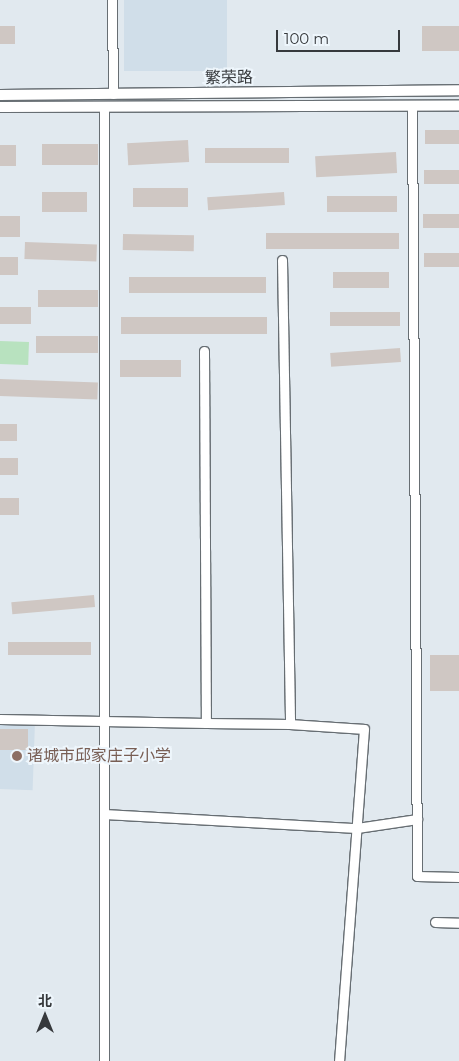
<!DOCTYPE html>
<meta charset="utf-8">
<style>
body{margin:0}
#map{position:relative;width:459px;height:1061px;overflow:hidden;background:#e1e9ef;font-family:Montserrat,"Noto Sans SC",sans-serif}
div>[style]{position:absolute}
[style*='--x']{left:calc(var(--x)*1px);top:calc(var(--y)*1px);width:calc(var(--w)*1px);rotate:calc(var(--a)*1deg)}
.built>*{inset:0;background:#d0dee9;transform-origin:0 0}
.green>*{inset:0;background:#b8e2bf;transform-origin:0 0}
.building>*{inset:0;background:#cfc7c3;transform-origin:0 0}
.roads{filter:drop-shadow(1px 0 #676e73) drop-shadow(-1px 0 #676e73) drop-shadow(0 1px #676e73) drop-shadow(0 -1px #676e73)}
.minor>*{height:9px;margin:-4.5px;padding:0 4.5px;transform-origin:4.5px;border-radius:4.5px;background:#fff}
.major>*{height:10px;margin:-5px;padding:0 5px;transform-origin:5px;border-radius:5px;background:#fff}
.dots>*{width:14px;height:14px;translate:-50% -50%;box-sizing:border-box;border:2px solid #eef6fc;border-radius:50%}
span{translate:-50% -50%;white-space:nowrap;text-align:center;line-height:1.15;-webkit-text-stroke:4px #eef6fc;paint-order:stroke}
.street-label{font-size:16px;color:#36393c}
.education-label{font-size:16px;color:#785e54}
.left{translate:0 -50%;text-align:left}
.north{position:absolute;left:20px;top:991px;width:50px;height:50px;-webkit-text-stroke:4px #eef6fc;paint-order:stroke;rotate:0deg;font-size:14px;font-weight:700;line-height:20px;text-align:center;color:#36393c}
.north::after{content:'';display:block;margin:auto;width:18px;height:22px;background:#36393c;clip-path:polygon(50% 0,100% 100%,50% 72%,0 100%)}
.scale{position:absolute;left:276px;top:30px;width:124px;height:22px;box-sizing:border-box;border:2px solid #36393c;border-top:0;padding-left:6px;font-size:15px;line-height:18px;white-space:nowrap;color:#36393c;-webkit-text-stroke:4px #eef6fc;paint-order:stroke}
</style>
<div id="map">
<div class="built">
<div style="left:124px;top:0;width:103px;height:71px"></div>
<div style="left:0;top:721px;width:35px;height:68px;rotate:2deg"></div>
</div>
<div class="green">
<div style="left:0;top:341px;width:29px;height:23px;rotate:2deg"></div>
</div>
<div class="building">
<div style="left:15px;top:26px;width:18px;height:15px;rotate:90deg"></div>
<div style="left:422px;top:26px;width:37px;height:25px"></div>
<div style="left:425px;top:130px;width:34px;height:14px"></div>
<div style="left:188px;top:140px;width:22px;height:61px;rotate:87deg"></div>
<div style="left:42px;top:144px;width:56px;height:21px"></div>
<div style="left:0;top:145px;width:16px;height:21px"></div>
<div style="left:289px;top:148px;width:15px;height:84px;rotate:90deg"></div>
<div style="left:396px;top:152px;width:21px;height:81px;rotate:87deg"></div>
<div style="left:424px;top:170px;width:35px;height:14px"></div>
<div style="left:133px;top:188px;width:55px;height:19px"></div>
<div style="left:42px;top:192px;width:45px;height:20px"></div>
<div style="left:284px;top:192px;width:13px;height:77px;rotate:86deg"></div>
<div style="left:397px;top:196px;width:16px;height:70px;rotate:90deg"></div>
<div style="left:423px;top:214px;width:36px;height:14px"></div>
<div style="left:0;top:216px;width:20px;height:21px"></div>
<div style="left:399px;top:233px;width:16px;height:133px;rotate:90deg"></div>
<div style="left:123px;top:234px;width:71px;height:16px;rotate:1deg"></div>
<div style="left:25px;top:242px;width:72px;height:17px;rotate:2deg"></div>
<div style="left:424px;top:253px;width:35px;height:14px"></div>
<div style="left:18px;top:257px;width:18px;height:18px;rotate:90deg"></div>
<div style="left:333px;top:272px;width:56px;height:16px"></div>
<div style="left:129px;top:277px;width:137px;height:16px"></div>
<div style="left:38px;top:290px;width:60px;height:17px"></div>
<div style="left:0;top:307px;width:31px;height:17px"></div>
<div style="left:400px;top:312px;width:14px;height:70px;rotate:90deg"></div>
<div style="left:121px;top:317px;width:146px;height:17px"></div>
<div style="left:36px;top:336px;width:62px;height:17px"></div>
<div style="left:400px;top:348px;width:14px;height:70px;rotate:86deg"></div>
<div style="left:120px;top:360px;width:61px;height:17px"></div>
<div style="left:0;top:379px;width:98px;height:17px;rotate:2deg"></div>
<div style="left:0;top:424px;width:17px;height:17px"></div>
<div style="left:0;top:458px;width:18px;height:17px"></div>
<div style="left:0;top:498px;width:19px;height:17px"></div>
<div style="left:94px;top:595px;width:12px;height:83px;rotate:85deg"></div>
<div style="left:91px;top:642px;width:13px;height:83px;rotate:90deg"></div>
<div style="left:430px;top:655px;width:29px;height:36px"></div>
<div style="left:28px;top:729px;width:21px;height:28px;rotate:90deg"></div>
</div>
<div class="roads">
<div class="minor">
<div style="--x:112;--y:0;--w:94;--a:89.4"></div>
<div style="--x:412;--y:105;--w:771;--a:89.63"></div>
<div style="--x:417;--y:876;--w:42;--a:1.4"></div>
<div style="--x:282;--y:260;--w:464;--a:89"></div>
<div style="--x:290;--y:724;--w:74;--a:3.9"></div>
<div style="--x:364;--y:729;--w:333;--a:94.3"></div>
<div style="--x:204;--y:351;--w:372;--a:89.7"></div>
<div style="--x:206;--y:723;--w:84;--a:0.7"></div>
<div style="--x:0;--y:719;--w:206;--a:1.1"></div>
<div style="--x:104;--y:814;--w:253;--a:3.2"></div>
<div style="--x:357;--y:828;--w:61;--a:-8.5"></div>
<div style="--x:435;--y:922;--w:24;--a:2"></div>
<div style="--x:104;--y:1061;--w:954;--a:-90"></div>
</div>
<div class="major">
<div style="--x:0;--y:95;--w:459;--a:-0.6"></div>
<div style="--x:0;--y:107;--w:459;--a:-0.2"></div>
</div>
</div>
<div class="dots">
<div style="left:17px;top:756px;background:#8d6e63"></div>
</div>
<div class="street-label">
<span style="left:229px;top:78px;rotate:-1deg">繁荣路</span>
</div>
<div class="education-label">
<span class="left" style="left:27px;top:756px">诸城市邱家庄子小学</span>
</div>
<div class="north">北</div>
<div class="scale">100 m</div>
</div>
